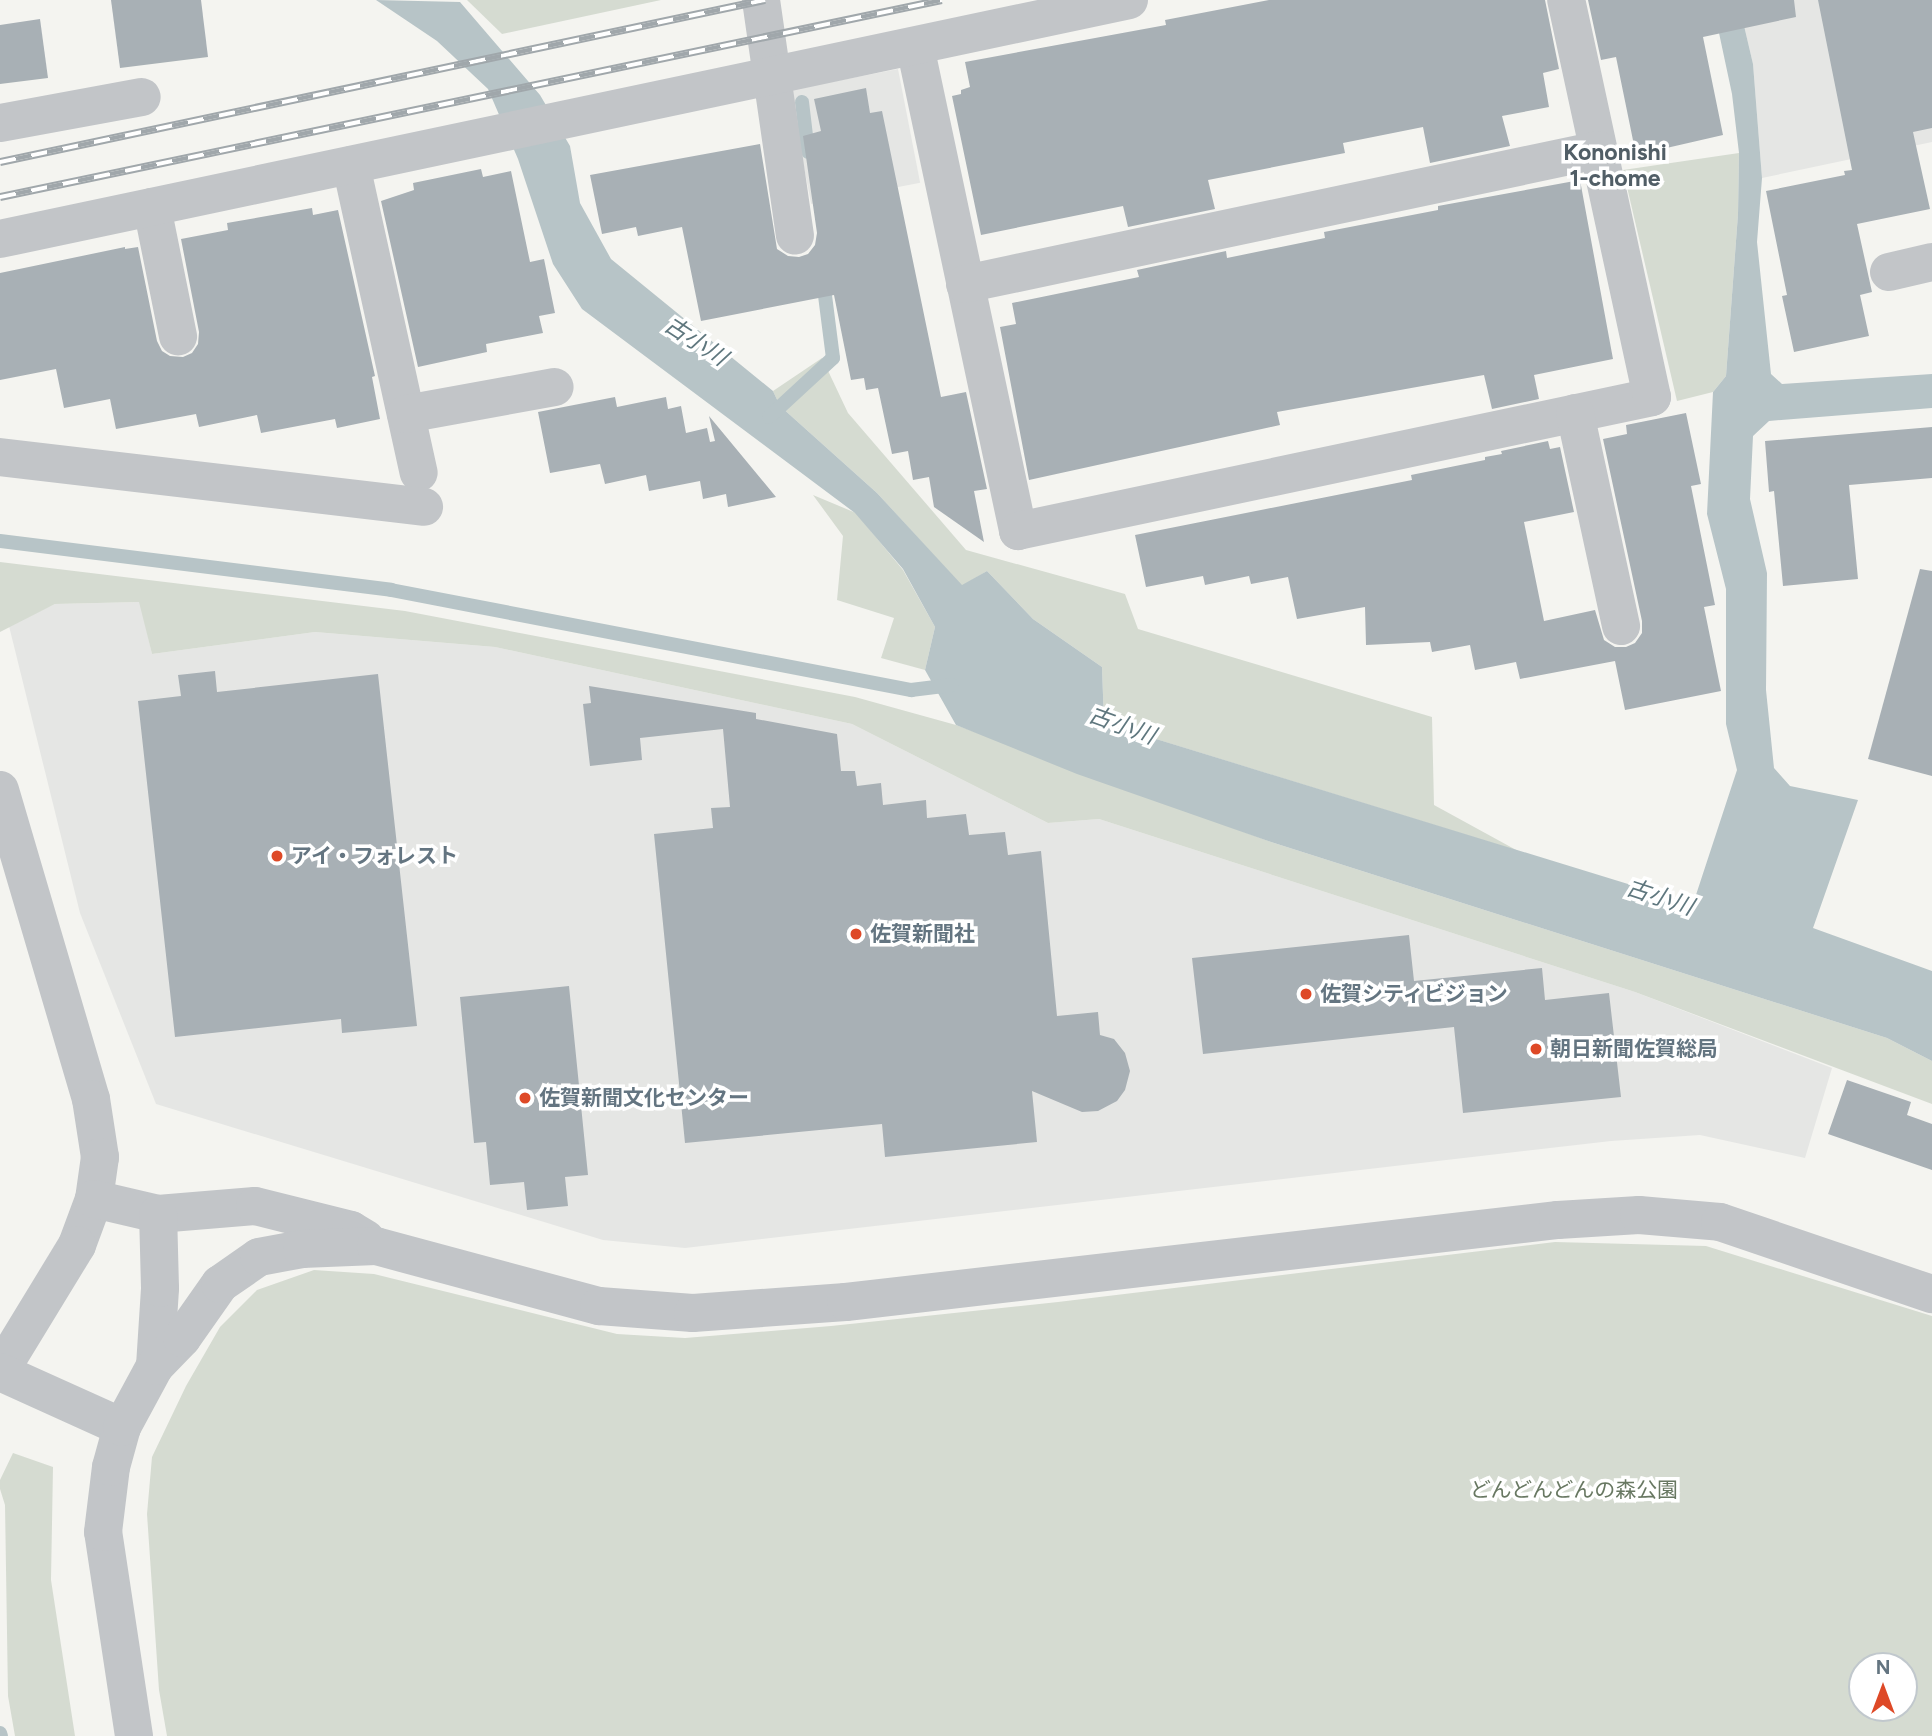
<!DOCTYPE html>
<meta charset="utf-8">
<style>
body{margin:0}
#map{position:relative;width:1932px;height:1736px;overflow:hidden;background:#f4f4f0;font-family:Figtree,"Noto Sans JP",sans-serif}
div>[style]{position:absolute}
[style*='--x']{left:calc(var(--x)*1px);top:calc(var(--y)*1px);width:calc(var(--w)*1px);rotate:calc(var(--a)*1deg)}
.built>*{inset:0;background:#e5e6e4;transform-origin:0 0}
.green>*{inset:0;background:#d5dbd1}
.water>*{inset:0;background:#b7c4c7}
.stream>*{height:14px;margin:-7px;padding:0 7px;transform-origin:7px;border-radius:7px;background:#b7c4c7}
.building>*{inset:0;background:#a8b0b5}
.minor>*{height:38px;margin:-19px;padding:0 19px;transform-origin:19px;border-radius:19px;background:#c2c5c8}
.rail>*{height:8px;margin-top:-4px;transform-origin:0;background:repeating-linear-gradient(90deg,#fff 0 16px,#a0a7ab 0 32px);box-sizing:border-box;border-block:2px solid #a0a7ab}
.dots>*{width:19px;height:19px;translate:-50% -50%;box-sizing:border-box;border:4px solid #fff;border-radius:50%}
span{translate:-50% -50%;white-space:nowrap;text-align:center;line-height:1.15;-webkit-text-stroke:7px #fff;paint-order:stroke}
.poi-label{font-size:21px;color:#647581;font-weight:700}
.left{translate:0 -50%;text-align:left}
.park-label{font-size:21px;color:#687862}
.neighbourhood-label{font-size:23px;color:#515e66;font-weight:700}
.water-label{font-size:23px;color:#5f777e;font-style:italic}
.north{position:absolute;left:1848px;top:1652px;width:70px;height:70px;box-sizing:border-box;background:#fff;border:2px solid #c1c8cd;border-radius:50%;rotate:0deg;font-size:19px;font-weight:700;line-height:28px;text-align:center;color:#647581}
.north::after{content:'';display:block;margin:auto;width:24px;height:32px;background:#de4927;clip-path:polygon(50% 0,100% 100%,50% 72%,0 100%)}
</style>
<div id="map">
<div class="built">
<div style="clip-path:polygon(1738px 0,1932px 0,1932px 142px,1762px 178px,1753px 64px)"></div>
<div style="left:898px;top:69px;width:116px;height:111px;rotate:79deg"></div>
<div style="clip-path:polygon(140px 602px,152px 654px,315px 632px,495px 647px,852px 724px,1048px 823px,1099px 819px,1635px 992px,1832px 1068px,1805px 1158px,1700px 1135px,1611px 1141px,685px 1248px,603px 1240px,156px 1104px,80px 913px,9px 626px,55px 604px)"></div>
</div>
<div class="green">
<div style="clip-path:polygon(467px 0,661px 0,502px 34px)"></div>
<div style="clip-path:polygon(1739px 153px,1738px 214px,1726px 376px,1713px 392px,1677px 401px,1623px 170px)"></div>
<div style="clip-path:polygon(822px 358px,848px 413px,966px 550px,1125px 594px,1138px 629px,1432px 717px,1434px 805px,1518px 851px,1104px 723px,1102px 667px,1033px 619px,987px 571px,962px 586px,877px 493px,780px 406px,773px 391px)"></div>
<div style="clip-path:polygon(813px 495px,856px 513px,903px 570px,935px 627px,925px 670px,881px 658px,894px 618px,837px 600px,843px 536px)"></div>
<div style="clip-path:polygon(0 562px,405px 611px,855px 697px,956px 725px,1271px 842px,1887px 1038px,1932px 1061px,1932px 1104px,1635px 992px,1099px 819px,1048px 823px,852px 724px,495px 647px,315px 632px,152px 654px,139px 602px,55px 604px,0 632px)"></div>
<div style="clip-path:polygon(evenodd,1555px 1242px,1706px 1246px,1932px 1316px,1932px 1736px,167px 1736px,159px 1690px,147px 1514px,152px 1457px,186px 1386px,220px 1327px,257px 1290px,314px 1270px,374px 1274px,617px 1334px,685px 1338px,831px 1326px,1058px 1302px,1555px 1242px,1862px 1666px,1904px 1666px,1904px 1708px,1862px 1708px,1862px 1666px)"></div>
<div style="clip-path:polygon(13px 1453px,53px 1467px,51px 1580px,75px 1736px,15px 1736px,8px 1696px,5px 1505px,0 1489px,0 1480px)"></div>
</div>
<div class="water">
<div style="clip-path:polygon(376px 0,460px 2px,540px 95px,570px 146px,580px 203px,611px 259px,773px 391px,780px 406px,877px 493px,962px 585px,987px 571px,1033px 619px,1102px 667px,1104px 723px,1693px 904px,1737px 770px,1726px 724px,1726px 589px,1707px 514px,1713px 392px,1726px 376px,1738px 214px,1739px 153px,1732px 94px,1712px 0,1738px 0,1753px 64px,1762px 178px,1757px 242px,1771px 374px,1782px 384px,1932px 374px,1932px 408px,1769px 421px,1753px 436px,1750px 499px,1767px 573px,1766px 690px,1774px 768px,1790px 786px,1858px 800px,1813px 928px,1932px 971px,1932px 1061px,1887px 1038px,1271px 842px,1077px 774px,956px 725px,925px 670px,935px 627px,903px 569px,855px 513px,582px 309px,553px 264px,518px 159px,488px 89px,437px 41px)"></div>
</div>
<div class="stream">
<div style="--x:802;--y:102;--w:50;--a:83.2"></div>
<div style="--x:769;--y:417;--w:87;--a:-42.7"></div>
<div style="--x:833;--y:358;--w:79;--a:-97.3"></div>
<div style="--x:0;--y:541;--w:394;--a:7.1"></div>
<div style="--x:391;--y:590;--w:530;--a:10.89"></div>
<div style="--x:911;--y:690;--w:41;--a:-7"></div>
<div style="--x:0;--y:1733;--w:3;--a:72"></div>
</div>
<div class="building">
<div style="clip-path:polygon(111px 0,201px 0,208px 57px,120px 68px)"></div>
<div style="clip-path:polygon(1269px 0,1545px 0,1559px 69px,1543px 73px,1549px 107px,1502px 116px,1510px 146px,1430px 163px,1423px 127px,1343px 143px,1345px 153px,1208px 180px,1215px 209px,1128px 227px,1123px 206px,981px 235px,952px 96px,961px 94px,961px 90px,970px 87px,965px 62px,1166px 25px,1165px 20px)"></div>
<div style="clip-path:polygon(1588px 0,1794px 0,1796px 17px,1703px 37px,1723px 135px,1636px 155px,1616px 57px,1601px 60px)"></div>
<div style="clip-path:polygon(1818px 0,1932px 0,1932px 128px,1913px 132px,1930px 209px,1857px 224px,1872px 292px,1860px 295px,1869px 336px,1794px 352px,1782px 296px,1787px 295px,1766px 191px,1845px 175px,1844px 171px,1852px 170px)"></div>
<div style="clip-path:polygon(40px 19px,48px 78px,0 84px,0 25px)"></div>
<div style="clip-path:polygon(866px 88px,870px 113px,882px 111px,941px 397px,966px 392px,987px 489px,974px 491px,984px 542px,934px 507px,929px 477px,913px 480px,908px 451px,892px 454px,878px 388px,866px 390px,864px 378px,851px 380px,834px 295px,701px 321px,682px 227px,638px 236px,636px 227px,602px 234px,590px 175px,760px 144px,777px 249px,788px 256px,799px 257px,808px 254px,815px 245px,817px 233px,803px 136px,821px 131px,814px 99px)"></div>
<div style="clip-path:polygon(481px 169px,483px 177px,511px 171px,530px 262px,544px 259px,555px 313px,539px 316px,543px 333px,486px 344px,487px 352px,418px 367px,381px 201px,414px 190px,413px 183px)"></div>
<div style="clip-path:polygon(1580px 180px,1613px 359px,1534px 375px,1539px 399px,1492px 409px,1484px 375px,1277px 412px,1280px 425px,1029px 480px,1000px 327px,1016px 324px,1012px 303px,1139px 277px,1137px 270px,1226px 251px,1227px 258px,1325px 238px,1324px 232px,1438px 210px,1438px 206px)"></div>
<div style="clip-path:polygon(312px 208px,313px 215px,338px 210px,375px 376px,372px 377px,380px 419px,337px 428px,335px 419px,261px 433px,257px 415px,199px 427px,196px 414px,116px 429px,110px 399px,64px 408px,56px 369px,0 380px,0 273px,125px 247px,125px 249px,138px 247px,157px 341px,162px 351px,170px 356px,183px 357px,192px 353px,198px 344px,199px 332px,181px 239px,228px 230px,227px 223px)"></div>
<div style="clip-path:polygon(615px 397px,617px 407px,666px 397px,668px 409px,681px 406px,686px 433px,707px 428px,710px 442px,715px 441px,709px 416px,776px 497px,728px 507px,726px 494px,703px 499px,700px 481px,649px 491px,646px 475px,605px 484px,600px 464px,550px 473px,538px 412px)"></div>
<div style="clip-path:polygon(1686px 413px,1701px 484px,1691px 486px,1715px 605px,1704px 607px,1721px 691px,1625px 710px,1615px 661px,1520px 679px,1516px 662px,1475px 670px,1470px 645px,1432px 652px,1430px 642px,1366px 645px,1365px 607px,1297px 619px,1288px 577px,1251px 584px,1249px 576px,1205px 585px,1203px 576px,1146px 587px,1135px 535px,1412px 480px,1411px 475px,1485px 460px,1485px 457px,1502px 454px,1501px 451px,1548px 441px,1550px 449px,1560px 447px,1574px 512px,1524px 522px,1544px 621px,1595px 610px,1604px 640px,1615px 647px,1626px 647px,1635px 643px,1642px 633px,1642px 621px,1603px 439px,1627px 434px,1626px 425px)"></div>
<div style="clip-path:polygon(1932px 427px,1932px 478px,1849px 485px,1858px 579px,1783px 586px,1774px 491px,1769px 492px,1765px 441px)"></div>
<div style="clip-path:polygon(1920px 569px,1932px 571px,1932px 776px,1868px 759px)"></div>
<div style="clip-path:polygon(215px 671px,217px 692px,378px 674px,417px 1026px,342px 1033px,341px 1019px,175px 1037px,138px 701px,181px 696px,178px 675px)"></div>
<div style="clip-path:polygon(589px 686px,756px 713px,756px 719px,837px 734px,841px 771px,855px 771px,857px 786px,881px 783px,883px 805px,926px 800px,927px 818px,966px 814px,969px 835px,1005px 832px,1008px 855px,1041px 851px,1057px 1016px,1098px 1012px,1100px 1035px,1114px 1039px,1125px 1053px,1130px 1071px,1125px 1090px,1117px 1101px,1098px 1111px,1082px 1112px,1032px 1091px,1037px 1142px,885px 1157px,882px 1124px,685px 1143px,654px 834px,713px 828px,711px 808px,730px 807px,723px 729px,640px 738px,642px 760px,590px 766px,583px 704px,591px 703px)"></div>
<div style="clip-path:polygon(1409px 935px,1414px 981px,1542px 968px,1545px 1000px,1609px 993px,1621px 1097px,1463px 1113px,1454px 1027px,1203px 1054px,1192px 958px)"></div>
<div style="clip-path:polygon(569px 986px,588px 1175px,565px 1177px,568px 1206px,527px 1210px,524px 1182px,490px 1185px,486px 1142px,474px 1143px,460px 997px)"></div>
<div style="clip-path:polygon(1847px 1080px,1911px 1102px,1907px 1115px,1932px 1124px,1932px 1170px,1828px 1134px)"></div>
</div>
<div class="minor">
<div style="--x:761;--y:0;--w:238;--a:81.8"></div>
<div style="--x:915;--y:46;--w:496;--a:78"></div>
<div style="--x:1018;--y:531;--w:648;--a:-11.93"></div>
<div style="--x:1652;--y:397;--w:406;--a:-102.2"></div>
<div style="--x:0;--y:123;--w:144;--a:-10.4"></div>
<div style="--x:351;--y:165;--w:315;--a:77.6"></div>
<div style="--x:152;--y:207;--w:132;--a:78.6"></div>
<div style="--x:0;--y:239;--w:1154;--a:-11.95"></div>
<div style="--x:1889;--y:272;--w:44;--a:-13.1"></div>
<div style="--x:965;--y:284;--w:647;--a:-11.95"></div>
<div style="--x:1575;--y:413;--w:218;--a:77.8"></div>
<div style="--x:406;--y:414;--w:151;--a:-10.3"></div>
<div style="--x:0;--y:457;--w:427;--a:6.7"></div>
<div style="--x:0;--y:790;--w:322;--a:73.6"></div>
<div style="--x:91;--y:1099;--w:59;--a:81.2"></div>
<div style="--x:100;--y:1157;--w:42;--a:98.1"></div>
<div style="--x:94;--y:1199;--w:49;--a:110.3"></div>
<div style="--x:77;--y:1245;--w:148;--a:121.4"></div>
<div style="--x:94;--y:1199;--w:66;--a:13.2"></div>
<div style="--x:158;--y:1214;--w:97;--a:-4.7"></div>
<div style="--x:255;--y:1206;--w:99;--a:14"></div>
<div style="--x:351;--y:1230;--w:17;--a:31"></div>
<div style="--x:155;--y:1366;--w:78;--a:-86.3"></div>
<div style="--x:160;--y:1288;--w:74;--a:-91.5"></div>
<div style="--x:0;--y:1372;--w:134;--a:24.3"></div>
<div style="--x:134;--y:1736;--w:206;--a:-98.6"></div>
<div style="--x:103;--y:1532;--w:65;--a:-83"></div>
<div style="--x:111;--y:1467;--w:41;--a:-74.6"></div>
<div style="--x:122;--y:1427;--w:69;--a:-61.6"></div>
<div style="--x:155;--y:1366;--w:39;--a:-46"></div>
<div style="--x:182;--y:1338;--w:66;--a:-54.9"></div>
<div style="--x:220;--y:1284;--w:47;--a:-34.7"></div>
<div style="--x:259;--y:1257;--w:44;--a:-10.5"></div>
<div style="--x:302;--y:1249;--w:74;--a:-2.3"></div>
<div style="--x:376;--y:1246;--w:231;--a:15.1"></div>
<div style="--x:599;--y:1306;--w:94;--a:4.3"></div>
<div style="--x:693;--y:1313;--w:153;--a:-4.1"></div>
<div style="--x:846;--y:1302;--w:717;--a:-6.57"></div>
<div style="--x:1558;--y:1220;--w:81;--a:-3.5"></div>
<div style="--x:1639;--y:1215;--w:81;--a:4.9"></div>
<div style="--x:1720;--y:1222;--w:224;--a:18.8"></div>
</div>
<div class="rail">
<div style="--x:0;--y:162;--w:782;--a:-11.96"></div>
<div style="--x:0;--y:197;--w:962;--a:-11.81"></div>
</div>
<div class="dots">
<div style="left:277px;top:856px;background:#de4927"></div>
<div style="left:856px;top:934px;background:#de4927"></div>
<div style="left:1306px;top:994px;background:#de4927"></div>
<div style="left:1536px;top:1049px;background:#de4927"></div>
<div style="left:525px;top:1098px;background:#de4927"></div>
</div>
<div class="poi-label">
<span class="left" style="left:291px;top:856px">アイ・フォレスト</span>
<span class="left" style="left:870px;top:934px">佐賀新聞社</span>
<span class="left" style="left:1320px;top:994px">佐賀シティビジョン</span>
<span class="left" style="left:1550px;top:1049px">朝日新聞佐賀総局</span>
<span class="left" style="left:539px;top:1098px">佐賀新聞文化センター</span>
</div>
<div class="park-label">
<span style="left:1574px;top:1490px">どんどんどんの森公園</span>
</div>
<div class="neighbourhood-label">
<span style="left:1615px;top:165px">Kononishi<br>1-chome</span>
</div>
<div class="water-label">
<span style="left:696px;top:341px;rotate:33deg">古小川</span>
<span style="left:1122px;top:725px;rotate:20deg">古小川</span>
<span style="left:1660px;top:897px;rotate:18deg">古小川</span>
</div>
<div class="north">N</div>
</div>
